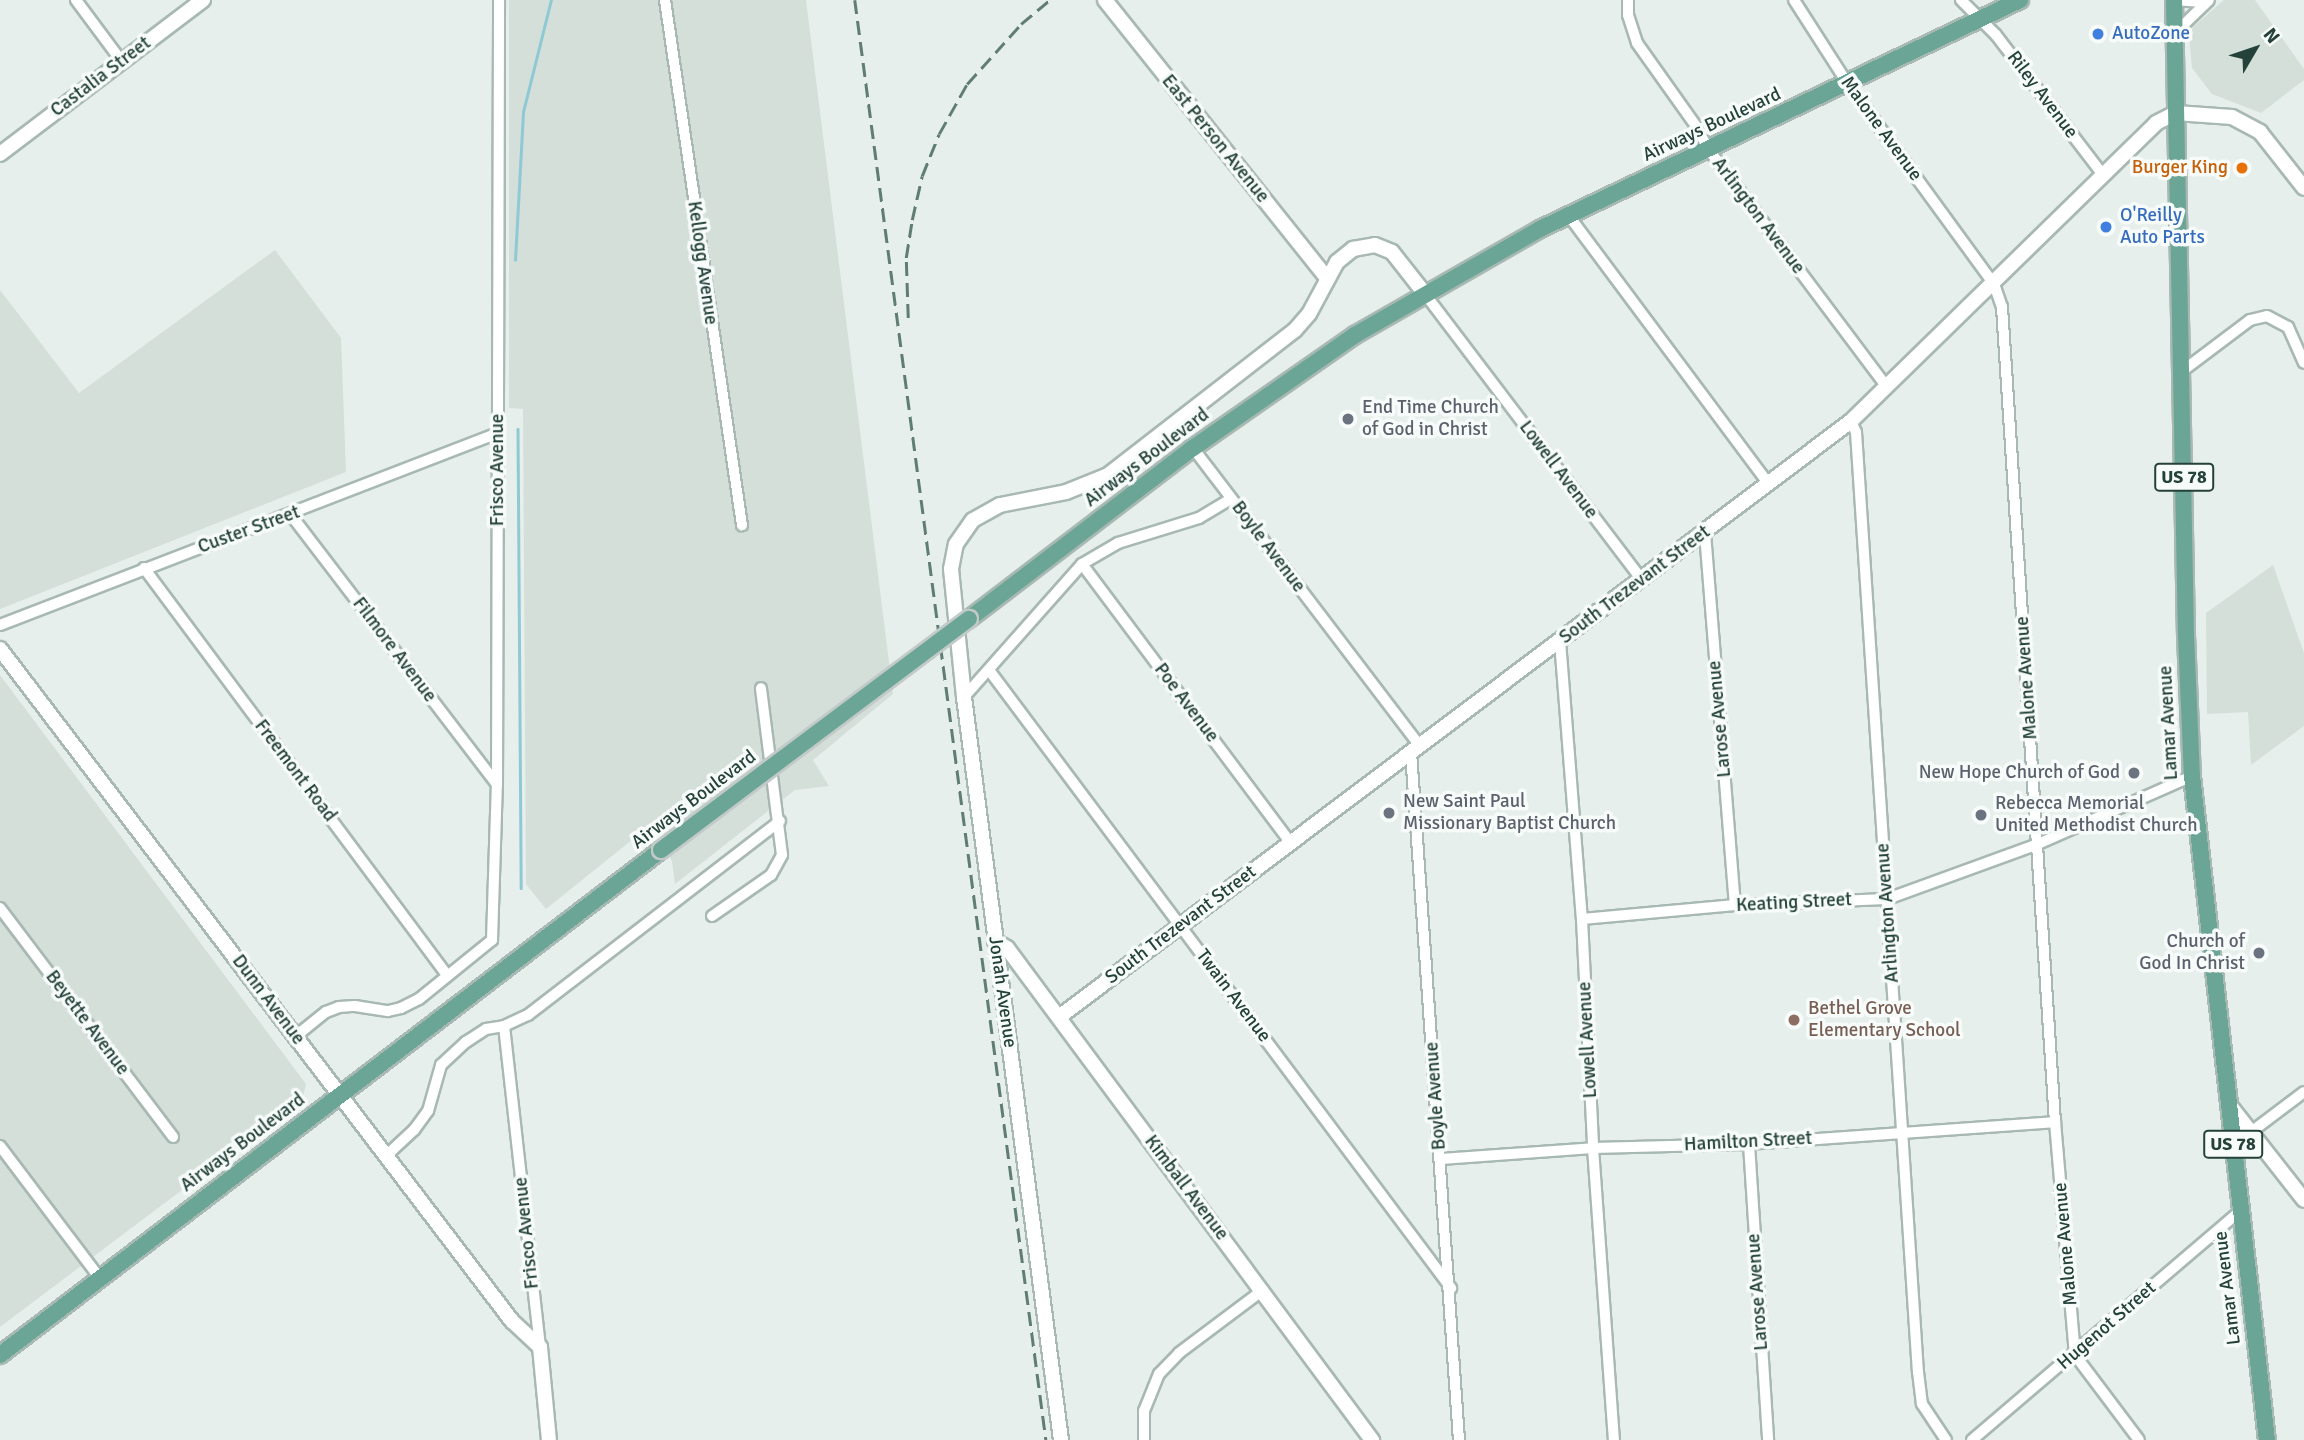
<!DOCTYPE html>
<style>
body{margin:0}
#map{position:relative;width:2304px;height:1440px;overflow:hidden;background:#e6efeb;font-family:Signika,sans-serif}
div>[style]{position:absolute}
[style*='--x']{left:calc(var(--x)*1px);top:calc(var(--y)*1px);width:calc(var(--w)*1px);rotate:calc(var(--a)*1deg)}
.built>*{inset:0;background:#d4dfda}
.stream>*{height:2.5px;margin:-1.25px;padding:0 1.25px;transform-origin:1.25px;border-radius:1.25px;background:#8ec9d4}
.roads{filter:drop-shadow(2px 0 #a8b8b2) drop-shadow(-2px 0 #a8b8b2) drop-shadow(0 2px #a8b8b2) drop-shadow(0 -2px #a8b8b2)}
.street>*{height:10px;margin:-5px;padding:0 5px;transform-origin:5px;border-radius:5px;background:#fff}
.secondary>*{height:14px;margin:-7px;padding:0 7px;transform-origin:7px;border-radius:7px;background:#fff}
.primary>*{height:16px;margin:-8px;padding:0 8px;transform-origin:8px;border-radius:8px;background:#6aa596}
.rail>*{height:2.5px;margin-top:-1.25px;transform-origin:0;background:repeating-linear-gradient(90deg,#5f7d75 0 14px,transparent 0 21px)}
.bridges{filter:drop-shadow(2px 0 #c2cac8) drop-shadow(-2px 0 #c2cac8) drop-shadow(0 2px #c2cac8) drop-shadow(0 -2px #c2cac8)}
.primary-bridge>*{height:16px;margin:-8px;padding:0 8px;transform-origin:8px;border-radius:8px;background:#6aa596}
.dots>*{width:19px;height:19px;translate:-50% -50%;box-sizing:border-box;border:4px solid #f7fbf9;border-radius:50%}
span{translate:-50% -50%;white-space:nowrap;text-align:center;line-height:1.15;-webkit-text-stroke:7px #f7fbf9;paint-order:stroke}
.shield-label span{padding:2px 5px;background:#f7fbf9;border:2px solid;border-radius:5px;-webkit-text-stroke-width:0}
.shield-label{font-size:18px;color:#24423a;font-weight:700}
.shop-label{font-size:19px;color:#366cbe}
.left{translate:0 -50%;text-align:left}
.street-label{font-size:19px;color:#24423a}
.food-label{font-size:19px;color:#c56008}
.right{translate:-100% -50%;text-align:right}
.worship-label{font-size:19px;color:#5b616d}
.education-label{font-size:19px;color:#785e54}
.north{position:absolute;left:2220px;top:14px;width:70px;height:70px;-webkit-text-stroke:5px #f7fbf9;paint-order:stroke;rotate:51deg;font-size:19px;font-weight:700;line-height:28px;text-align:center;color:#24423a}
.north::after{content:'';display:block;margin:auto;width:24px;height:32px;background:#24423a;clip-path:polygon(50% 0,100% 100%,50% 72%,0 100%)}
</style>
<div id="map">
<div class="built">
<div style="clip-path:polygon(509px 0,806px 0,893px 694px,813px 760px,829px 786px,795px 790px,675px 884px,672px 861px,653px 823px,546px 909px,526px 884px,523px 409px,509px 408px)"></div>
<div style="clip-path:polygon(2224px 0,2255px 0,2304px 69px,2304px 80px,2261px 113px,2212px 94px,2192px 68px,2189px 35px,2193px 27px)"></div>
<div style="clip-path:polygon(275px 250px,341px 338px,346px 472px,0 609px,0 290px,79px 393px)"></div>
<div style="clip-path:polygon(2273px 565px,2304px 653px,2304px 726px,2251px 765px,2248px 712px,2207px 714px,2206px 613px)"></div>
<div style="clip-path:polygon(0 675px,306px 1084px,303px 1097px,296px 1104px,0 1327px)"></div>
</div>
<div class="stream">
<div style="--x:515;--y:260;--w:148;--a:-86.9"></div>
<div style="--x:523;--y:112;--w:115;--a:-76"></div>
<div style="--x:518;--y:429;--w:459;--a:89.6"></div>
</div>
<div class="roads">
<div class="street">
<div style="--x:76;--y:0;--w:77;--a:53.4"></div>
<div style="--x:665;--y:0;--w:531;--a:81.66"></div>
<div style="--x:1628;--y:0;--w:15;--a:90"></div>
<div style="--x:1628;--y:15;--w:29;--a:72"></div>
<div style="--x:1637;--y:43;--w:102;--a:54.6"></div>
<div style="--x:1696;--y:126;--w:27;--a:62"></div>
<div style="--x:1709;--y:150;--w:295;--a:53.1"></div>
<div style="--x:1794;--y:0;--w:100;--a:57.3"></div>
<div style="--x:1848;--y:84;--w:248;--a:53.9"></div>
<div style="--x:1994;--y:284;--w:24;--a:71"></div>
<div style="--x:2002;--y:307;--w:817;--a:86.28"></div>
<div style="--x:2055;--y:1122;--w:234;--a:85.1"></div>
<div style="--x:2075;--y:1355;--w:106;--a:53"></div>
<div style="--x:1961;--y:0;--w:49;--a:45"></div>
<div style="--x:1996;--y:35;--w:176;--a:52.6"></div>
<div style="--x:2174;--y:0;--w:32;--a:4"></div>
<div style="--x:2175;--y:33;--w:47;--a:-44.1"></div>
<div style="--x:1569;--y:216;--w:333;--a:53.3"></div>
<div style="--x:1425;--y:294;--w:358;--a:52.8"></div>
<div style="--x:2181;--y:372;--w:86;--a:-37"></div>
<div style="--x:2250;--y:320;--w:17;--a:-13"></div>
<div style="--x:2267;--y:316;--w:24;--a:28"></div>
<div style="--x:2288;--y:327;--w:39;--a:66"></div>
<div style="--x:1851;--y:421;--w:12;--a:66"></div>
<div style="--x:1856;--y:432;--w:942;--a:86.23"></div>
<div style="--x:1918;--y:1372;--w:32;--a:83"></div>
<div style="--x:1922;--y:1404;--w:43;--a:56.3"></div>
<div style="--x:1193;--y:448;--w:373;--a:52.7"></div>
<div style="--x:291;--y:515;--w:339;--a:52.6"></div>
<div style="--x:1705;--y:533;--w:373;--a:85.4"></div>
<div style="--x:1082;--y:564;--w:347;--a:53.2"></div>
<div style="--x:144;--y:568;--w:507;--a:53.33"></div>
<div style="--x:0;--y:625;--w:534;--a:-21.08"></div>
<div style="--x:1560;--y:641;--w:279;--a:85.5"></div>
<div style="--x:1582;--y:919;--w:229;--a:87.2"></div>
<div style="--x:1593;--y:1148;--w:293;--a:85.9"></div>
<div style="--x:989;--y:670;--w:772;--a:53.22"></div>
<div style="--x:964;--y:697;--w:178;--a:-48.4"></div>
<div style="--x:1082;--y:564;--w:42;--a:-30.3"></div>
<div style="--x:1118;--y:543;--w:85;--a:-17.2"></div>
<div style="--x:1199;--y:518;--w:37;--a:-31"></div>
<div style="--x:1411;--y:752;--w:690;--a:86.01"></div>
<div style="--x:0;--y:908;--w:287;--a:52.9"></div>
<div style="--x:712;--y:916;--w:72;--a:-34.8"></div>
<div style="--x:771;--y:875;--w:23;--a:-61"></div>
<div style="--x:782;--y:855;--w:168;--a:-97.2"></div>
<div style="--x:1582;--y:919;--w:154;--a:-5.2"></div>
<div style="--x:1735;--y:905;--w:152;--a:-2.3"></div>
<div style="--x:1887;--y:899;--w:161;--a:-20"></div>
<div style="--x:2038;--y:844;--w:168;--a:-23.8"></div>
<div style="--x:504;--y:1026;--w:323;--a:83.6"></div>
<div style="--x:296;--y:1036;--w:38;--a:-39"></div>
<div style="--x:326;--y:1012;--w:14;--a:-21"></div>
<div style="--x:339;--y:1007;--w:16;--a:-4"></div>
<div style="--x:355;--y:1006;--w:33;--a:9"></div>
<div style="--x:388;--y:1011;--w:13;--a:-13"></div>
<div style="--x:401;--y:1008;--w:20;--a:-27"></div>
<div style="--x:419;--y:999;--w:94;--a:-38.9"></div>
<div style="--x:492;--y:940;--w:156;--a:-88.2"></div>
<div style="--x:497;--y:784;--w:784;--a:-89.85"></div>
<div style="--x:2251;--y:1132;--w:66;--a:-37"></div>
<div style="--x:1749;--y:1144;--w:297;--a:86.3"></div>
<div style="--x:0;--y:1146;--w:166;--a:52.9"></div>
<div style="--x:387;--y:1155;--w:37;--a:-43"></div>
<div style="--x:414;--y:1130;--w:24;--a:-54"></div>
<div style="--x:428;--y:1111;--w:48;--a:-74.2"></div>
<div style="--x:441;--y:1065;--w:34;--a:-43"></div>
<div style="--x:466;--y:1042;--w:24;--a:-33"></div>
<div style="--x:486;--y:1029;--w:18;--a:-9"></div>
<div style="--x:504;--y:1026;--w:26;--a:-25"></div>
<div style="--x:528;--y:1015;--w:318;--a:-37.6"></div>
<div style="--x:1441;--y:1159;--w:152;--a:-4.1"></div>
<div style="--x:1593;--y:1148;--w:156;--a:-1.5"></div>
<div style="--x:1749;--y:1144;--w:307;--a:-4.1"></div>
<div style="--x:1144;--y:1440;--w:29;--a:-90"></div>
<div style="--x:1144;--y:1411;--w:40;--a:-68"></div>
<div style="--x:1159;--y:1374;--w:29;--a:-46"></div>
<div style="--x:1179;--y:1353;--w:105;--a:-36.9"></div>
<div style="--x:1972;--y:1440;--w:353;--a:-40.5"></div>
</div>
<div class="secondary">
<div style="--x:1105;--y:0;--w:354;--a:51.4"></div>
<div style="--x:0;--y:154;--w:255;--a:-37.2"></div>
<div style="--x:0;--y:649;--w:845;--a:52.7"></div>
<div style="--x:512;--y:1321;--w:38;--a:43"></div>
<div style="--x:540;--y:1347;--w:93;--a:84.5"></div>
<div style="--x:995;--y:941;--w:14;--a:30"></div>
<div style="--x:1007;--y:948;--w:613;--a:53.43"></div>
<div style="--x:1059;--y:1017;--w:991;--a:-36.96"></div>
<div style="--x:1851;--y:421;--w:426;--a:-44.3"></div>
<div style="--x:2156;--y:123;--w:22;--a:-27"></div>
<div style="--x:2176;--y:113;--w:56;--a:4.1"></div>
<div style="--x:2232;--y:117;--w:32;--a:28"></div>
<div style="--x:2260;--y:132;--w:71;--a:51.8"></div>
<div style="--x:2228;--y:1103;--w:123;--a:51.9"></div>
<div style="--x:1061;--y:1440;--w:749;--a:-97.44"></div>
<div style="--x:964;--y:697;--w:129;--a:-95.8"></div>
<div style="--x:951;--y:569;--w:25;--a:-79"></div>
<div style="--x:956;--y:544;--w:29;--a:-55"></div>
<div style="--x:973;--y:520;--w:31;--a:-29"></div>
<div style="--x:1000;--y:505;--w:67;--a:-11.1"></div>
<div style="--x:1066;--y:492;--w:45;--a:-22"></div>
<div style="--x:1108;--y:475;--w:237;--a:-37.8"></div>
<div style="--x:1295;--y:330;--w:21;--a:-49"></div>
<div style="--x:1309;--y:314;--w:59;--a:-61.7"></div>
<div style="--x:1337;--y:262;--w:21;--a:-39"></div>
<div style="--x:1353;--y:249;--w:22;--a:-10"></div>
<div style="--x:1375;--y:245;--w:18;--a:22"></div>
<div style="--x:1392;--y:252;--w:53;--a:51.8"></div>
</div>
<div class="primary">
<div style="--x:2174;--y:0;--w:635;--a:88.92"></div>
<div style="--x:2186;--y:635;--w:141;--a:87.6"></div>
<div style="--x:2192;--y:776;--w:668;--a:83.56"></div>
<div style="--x:969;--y:619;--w:282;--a:-37.4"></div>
<div style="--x:1193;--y:448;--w:198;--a:-34.9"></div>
<div style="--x:1355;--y:335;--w:213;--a:-29.8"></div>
<div style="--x:1540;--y:229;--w:532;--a:-25.51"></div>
<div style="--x:0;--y:1355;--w:832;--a:-37.38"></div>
</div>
</div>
<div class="rail">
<div style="--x:855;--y:0;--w:1453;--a:82.44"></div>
<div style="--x:908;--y:318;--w:60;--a:-91.9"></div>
<div style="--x:906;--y:258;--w:38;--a:-81"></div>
<div style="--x:912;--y:220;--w:45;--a:-77.2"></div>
<div style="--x:922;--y:176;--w:45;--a:-68"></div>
<div style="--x:939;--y:134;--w:57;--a:-60.8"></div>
<div style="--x:967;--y:84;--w:81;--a:-48"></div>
<div style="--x:1021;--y:24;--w:38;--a:-40"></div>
</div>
<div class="bridges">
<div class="primary-bridge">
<div style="--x:661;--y:850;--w:385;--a:-36.9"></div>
</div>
</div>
<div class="dots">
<div style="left:2098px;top:34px;background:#3f7fe0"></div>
<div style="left:2242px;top:168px;background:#e8710a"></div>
<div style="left:2106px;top:227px;background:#3f7fe0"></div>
<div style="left:1348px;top:419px;background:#6b7280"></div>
<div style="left:2134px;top:773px;background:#6b7280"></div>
<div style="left:1389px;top:813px;background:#6b7280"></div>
<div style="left:1981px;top:815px;background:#6b7280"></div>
<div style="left:2259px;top:953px;background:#6b7280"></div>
<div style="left:1794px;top:1020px;background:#8d6e63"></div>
</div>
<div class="shield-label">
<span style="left:2184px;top:477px">US 78</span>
<span style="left:2233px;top:1144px">US 78</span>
</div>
<div class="shop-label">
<span class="left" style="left:2112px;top:34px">AutoZone</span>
<span class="left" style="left:2120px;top:227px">O'Reilly<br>Auto Parts</span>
</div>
<div class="street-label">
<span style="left:101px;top:77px;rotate:-37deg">Castalia Street</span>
<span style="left:2042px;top:95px;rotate:53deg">Riley Avenue</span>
<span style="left:1712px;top:125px;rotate:-25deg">Airways Boulevard</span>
<span style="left:1881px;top:129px;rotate:54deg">Malone Avenue</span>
<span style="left:1215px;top:139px;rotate:51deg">East Person Avenue</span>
<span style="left:1758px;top:216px;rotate:53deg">Arlington Avenue</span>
<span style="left:702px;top:263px;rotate:82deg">Kellogg Avenue</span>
<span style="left:1147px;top:458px;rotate:-37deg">Airways Boulevard</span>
<span style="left:498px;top:470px;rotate:-90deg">Frisco Avenue</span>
<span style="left:1558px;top:470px;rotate:53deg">Lowell Avenue</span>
<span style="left:249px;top:530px;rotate:-20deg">Custer Street</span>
<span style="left:1268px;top:547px;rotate:53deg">Boyle Avenue</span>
<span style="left:1635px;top:585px;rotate:-37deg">South Trezevant Street</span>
<span style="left:394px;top:650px;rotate:53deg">Filmore Avenue</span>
<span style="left:2027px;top:678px;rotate:-94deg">Malone Avenue</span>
<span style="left:1186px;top:703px;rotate:53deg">Poe Avenue</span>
<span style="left:1720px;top:719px;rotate:-95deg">Larose Avenue</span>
<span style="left:2169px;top:723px;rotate:-93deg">Lamar Avenue</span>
<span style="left:295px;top:771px;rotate:53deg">Freemont Road</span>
<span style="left:694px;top:800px;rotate:-37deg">Airways Boulevard</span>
<span style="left:1794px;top:903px;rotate:-3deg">Keating Street</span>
<span style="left:1888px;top:913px;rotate:-94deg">Arlington Avenue</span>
<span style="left:1181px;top:925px;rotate:-37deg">South Trezevant Street</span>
<span style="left:1002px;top:992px;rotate:82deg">Jonah Avenue</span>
<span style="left:1233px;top:996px;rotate:53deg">Twain Avenue</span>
<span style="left:268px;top:1000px;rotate:53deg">Dunn Avenue</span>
<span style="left:87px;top:1023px;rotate:53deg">Beyette Avenue</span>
<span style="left:1588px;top:1040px;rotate:-93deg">Lowell Avenue</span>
<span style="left:1436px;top:1096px;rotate:-94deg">Boyle Avenue</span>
<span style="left:1748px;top:1142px;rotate:-3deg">Hamilton Street</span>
<span style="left:243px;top:1143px;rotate:-37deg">Airways Boulevard</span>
<span style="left:1186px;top:1188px;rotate:53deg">Kimball Avenue</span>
<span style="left:527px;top:1233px;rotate:-96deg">Frisco Avenue</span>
<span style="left:2066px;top:1244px;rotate:-95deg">Malone Avenue</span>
<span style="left:2228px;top:1288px;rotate:-97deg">Lamar Avenue</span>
<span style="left:1758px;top:1292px;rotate:-94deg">Larose Avenue</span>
<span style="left:2107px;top:1326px;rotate:-41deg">Hugenot Street</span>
</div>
<div class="food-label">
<span class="right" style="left:2228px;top:168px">Burger King</span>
</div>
<div class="worship-label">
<span class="left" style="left:1362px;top:419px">End Time Church<br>of God in Christ</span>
<span class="right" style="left:2120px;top:773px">New Hope Church of God</span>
<span class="left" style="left:1403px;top:813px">New Saint Paul<br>Missionary Baptist Church</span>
<span class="left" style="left:1995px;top:815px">Rebecca Memorial<br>United Methodist Church</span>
<span class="right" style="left:2245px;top:953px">Church of<br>God In Christ</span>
</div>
<div class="education-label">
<span class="left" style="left:1808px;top:1020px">Bethel Grove<br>Elementary School</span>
</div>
<div class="north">N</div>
</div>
